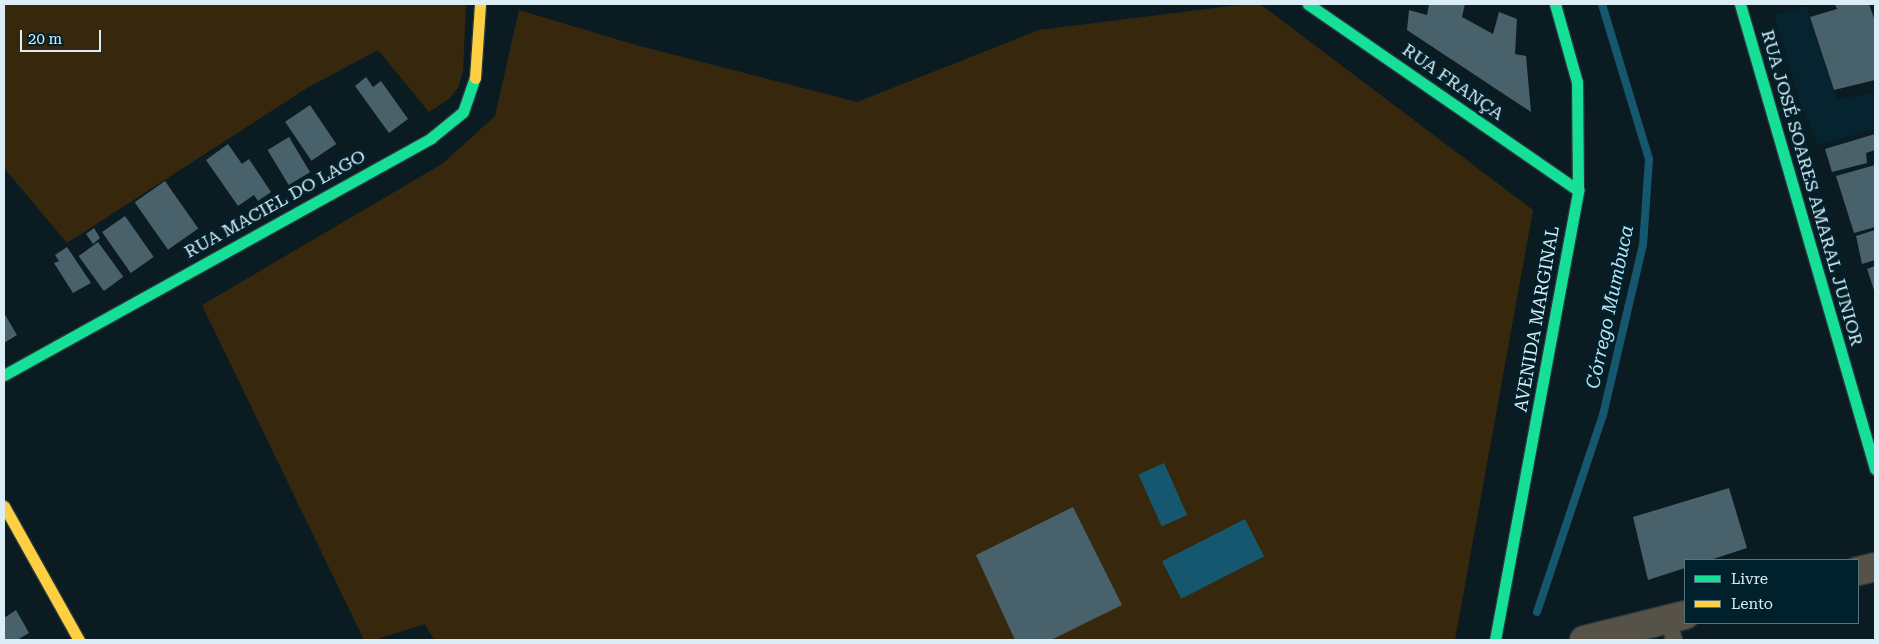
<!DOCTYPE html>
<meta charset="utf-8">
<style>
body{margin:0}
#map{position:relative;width:1879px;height:644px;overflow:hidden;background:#0a1c22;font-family:"Roboto Serif",serif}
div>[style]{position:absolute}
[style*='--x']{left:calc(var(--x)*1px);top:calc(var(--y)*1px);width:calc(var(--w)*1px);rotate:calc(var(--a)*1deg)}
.built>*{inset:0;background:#05242f}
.green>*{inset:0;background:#37280d}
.water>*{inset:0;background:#15576e;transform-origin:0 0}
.stream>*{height:8px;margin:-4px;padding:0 4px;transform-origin:4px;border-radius:4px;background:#15576e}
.building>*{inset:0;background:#48616a;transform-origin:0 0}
.roads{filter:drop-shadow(1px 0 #29393e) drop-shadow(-1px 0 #29393e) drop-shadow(0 1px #29393e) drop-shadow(0 -1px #29393e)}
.lane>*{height:16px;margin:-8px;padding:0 8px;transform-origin:8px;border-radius:8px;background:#575247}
.street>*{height:28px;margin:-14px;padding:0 14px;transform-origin:14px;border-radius:14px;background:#575247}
.fast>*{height:11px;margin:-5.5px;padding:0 5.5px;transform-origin:5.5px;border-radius:5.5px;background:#16e098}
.slow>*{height:11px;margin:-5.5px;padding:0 5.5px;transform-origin:5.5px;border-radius:5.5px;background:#ffcf43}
span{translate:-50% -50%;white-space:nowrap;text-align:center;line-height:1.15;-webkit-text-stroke:5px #00202c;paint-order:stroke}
.street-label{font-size:18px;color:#dceef5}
.water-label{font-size:19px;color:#b8e2f4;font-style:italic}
.frame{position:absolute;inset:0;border:5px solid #dceef5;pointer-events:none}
.legend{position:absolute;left:1684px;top:559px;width:175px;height:65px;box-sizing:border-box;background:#00202c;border:1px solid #58727c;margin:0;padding:6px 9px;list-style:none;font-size:15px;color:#dceef5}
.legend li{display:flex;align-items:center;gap:10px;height:25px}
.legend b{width:25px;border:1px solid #58727c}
.scale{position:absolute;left:20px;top:30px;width:81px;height:22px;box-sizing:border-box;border:2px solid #dceef5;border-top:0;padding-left:6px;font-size:15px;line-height:18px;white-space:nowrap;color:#dceef5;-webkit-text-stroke:4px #00202c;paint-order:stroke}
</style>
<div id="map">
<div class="built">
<div style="clip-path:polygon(1806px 6px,1837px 100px,1875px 92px,1875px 129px,1818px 145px,1802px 108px,1774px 15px)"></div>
</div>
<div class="green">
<div style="clip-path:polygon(4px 4px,466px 4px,463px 71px,458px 88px,449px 99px,429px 112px,378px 50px,307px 88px,67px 243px,4px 168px)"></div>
<div style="clip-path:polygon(1246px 4px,1260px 4px,1533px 210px,1455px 640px,434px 640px,425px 624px,374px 640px,364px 640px,202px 305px,442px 164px,495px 116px,519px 10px,636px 45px,857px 102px,1039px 30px)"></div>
</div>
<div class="water">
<div style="left:1164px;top:463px;width:57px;height:28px;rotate:66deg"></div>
<div style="left:1245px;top:519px;width:42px;height:93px;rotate:63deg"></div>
</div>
<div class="stream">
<div style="--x:1537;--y:612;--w:208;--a:-71.5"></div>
<div style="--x:1603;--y:415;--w:175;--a:-76.8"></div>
<div style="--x:1643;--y:245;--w:86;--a:-86"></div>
<div style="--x:1649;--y:159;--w:162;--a:-106.9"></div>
</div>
<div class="building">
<div style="clip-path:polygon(1429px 4px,1465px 4px,1462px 17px,1493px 34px,1499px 12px,1517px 19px,1515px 54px,1526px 56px,1531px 112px,1407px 30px,1409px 10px,1427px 15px)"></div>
<div style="clip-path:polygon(1835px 4px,1869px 4px,1875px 21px,1875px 80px,1834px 90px,1810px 17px,1837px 9px)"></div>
<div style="clip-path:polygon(366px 77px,373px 87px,381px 81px,408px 119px,389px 133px,355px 86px)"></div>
<div style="left:310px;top:105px;width:47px;height:30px;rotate:56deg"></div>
<div style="clip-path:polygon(1875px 134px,1875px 150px,1866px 153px,1867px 163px,1832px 172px,1825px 149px)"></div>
<div style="left:289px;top:137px;width:41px;height:25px;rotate:59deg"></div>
<div style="clip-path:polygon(228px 144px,242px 164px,249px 159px,271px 192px,258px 201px,254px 195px,238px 206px,206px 160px)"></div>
<div style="clip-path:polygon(1875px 165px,1875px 227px,1854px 233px,1836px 176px)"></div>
<div style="left:165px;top:181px;width:58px;height:37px;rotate:55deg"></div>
<div style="left:125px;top:216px;width:50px;height:28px;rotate:55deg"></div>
<div style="clip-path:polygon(94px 228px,100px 238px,93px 244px,86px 234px)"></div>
<div style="clip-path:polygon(1875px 230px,1875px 260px,1862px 264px,1856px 236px)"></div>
<div style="left:98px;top:242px;width:43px;height:24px;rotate:54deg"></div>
<div style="clip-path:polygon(67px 247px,91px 283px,73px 293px,54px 263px,59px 261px,55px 255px)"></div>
<div style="clip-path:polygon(1875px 266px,1875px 293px,1867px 269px)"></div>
<div style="clip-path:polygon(4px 313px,17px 335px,4px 343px)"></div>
<div style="clip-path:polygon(1729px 488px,1747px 548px,1710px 560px,1685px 560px,1685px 568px,1648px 580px,1633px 517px)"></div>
<div style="clip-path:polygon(1073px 507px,1122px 605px,1051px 640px,1015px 640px,976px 555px)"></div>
<div style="clip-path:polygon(16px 610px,29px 633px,17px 640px,4px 640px,4px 618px)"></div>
</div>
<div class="roads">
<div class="lane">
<div style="--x:1668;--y:619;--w:22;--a:74"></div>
</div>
<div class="street">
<div style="--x:1858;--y:571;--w:17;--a:-13"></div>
<div style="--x:1584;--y:640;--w:104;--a:-13.9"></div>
</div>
<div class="fast">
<div style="--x:1308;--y:4;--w:328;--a:34.6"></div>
<div style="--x:1740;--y:4;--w:484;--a:73.8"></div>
<div style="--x:4;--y:375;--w:488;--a:-29"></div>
<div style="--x:431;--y:138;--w:41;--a:-39.1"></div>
<div style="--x:463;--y:112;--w:36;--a:-71"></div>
<div style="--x:1495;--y:640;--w:458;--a:-79.5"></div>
<div style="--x:1578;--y:190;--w:108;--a:-90.5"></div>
<div style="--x:1577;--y:82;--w:81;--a:-105.8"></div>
</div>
<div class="slow">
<div style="--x:475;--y:78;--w:74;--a:-86.1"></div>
<div style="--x:4;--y:506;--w:154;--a:60.8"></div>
</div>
</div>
<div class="street-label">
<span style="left:1453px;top:82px;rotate:35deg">RUA FRANÇA</span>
<span style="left:1812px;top:188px;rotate:74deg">RUA JOSÉ SOARES AMARAL JUNIOR</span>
<span style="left:275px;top:204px;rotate:-29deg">RUA MACIEL DO LAGO</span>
<span style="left:1537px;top:319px;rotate:-80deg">AVENIDA MARGINAL</span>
</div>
<div class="water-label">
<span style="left:1610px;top:307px;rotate:-78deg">Córrego Mumbuca</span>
</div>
<div class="frame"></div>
<ul class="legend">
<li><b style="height:6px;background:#16e098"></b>Livre</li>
<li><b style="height:6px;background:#ffcf43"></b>Lento</li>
</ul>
<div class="scale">20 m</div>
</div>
